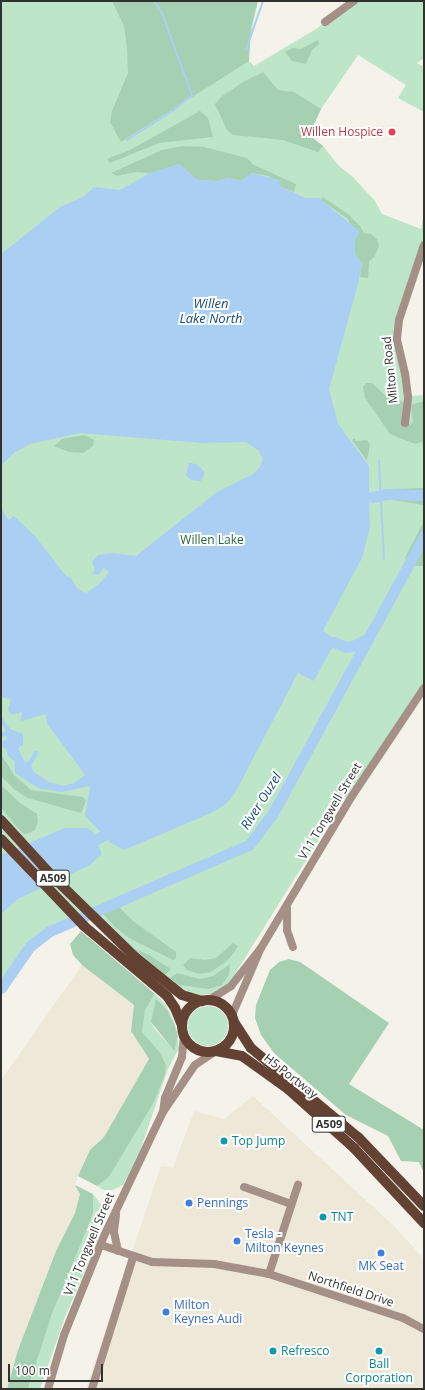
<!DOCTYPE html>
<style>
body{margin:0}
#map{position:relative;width:425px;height:1390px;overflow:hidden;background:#f5f2e9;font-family:"Open Sans",sans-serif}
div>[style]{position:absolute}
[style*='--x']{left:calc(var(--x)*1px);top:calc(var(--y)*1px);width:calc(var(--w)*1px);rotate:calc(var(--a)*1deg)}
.built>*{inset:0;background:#ede8d8}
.green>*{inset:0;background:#bde6c9}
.round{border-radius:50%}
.forest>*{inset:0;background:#a5d0b2}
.water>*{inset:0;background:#abcff2}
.stream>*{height:2px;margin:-1px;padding:0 1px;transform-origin:1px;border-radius:1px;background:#abcff2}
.river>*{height:11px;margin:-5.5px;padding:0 5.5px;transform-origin:5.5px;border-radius:5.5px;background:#abcff2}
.minor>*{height:8px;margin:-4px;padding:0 4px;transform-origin:4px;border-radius:4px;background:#a59088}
.major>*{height:10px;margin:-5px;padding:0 5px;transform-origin:5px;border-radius:5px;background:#644233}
.major>.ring{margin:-5px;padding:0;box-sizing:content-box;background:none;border:10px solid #644233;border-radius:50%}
.dots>*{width:11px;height:11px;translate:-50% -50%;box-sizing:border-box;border:2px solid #fff;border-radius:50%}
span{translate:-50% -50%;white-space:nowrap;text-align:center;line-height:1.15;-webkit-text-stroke:4px #fff;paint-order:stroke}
.shield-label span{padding:1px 3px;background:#fff;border:1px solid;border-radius:3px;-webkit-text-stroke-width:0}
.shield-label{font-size:11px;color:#31312d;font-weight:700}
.health-label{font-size:12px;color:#be3a42}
.right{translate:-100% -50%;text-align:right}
.street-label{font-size:12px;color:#31312d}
.park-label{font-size:12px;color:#24653d}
.culture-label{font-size:12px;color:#0d838f}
.left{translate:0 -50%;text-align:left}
.shop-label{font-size:12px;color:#366cbe}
.water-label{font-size:13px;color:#144b77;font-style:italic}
.frame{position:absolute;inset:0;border:2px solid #31312d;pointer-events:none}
.scale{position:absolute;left:8px;top:1364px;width:95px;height:18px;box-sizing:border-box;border:2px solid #31312d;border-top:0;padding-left:5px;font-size:12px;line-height:14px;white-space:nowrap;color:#31312d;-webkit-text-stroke:3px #fff;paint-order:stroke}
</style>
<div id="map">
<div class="built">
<div style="clip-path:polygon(82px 965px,134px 1005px,131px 1031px,149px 1059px,104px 1137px,90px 1150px,78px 1176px,75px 1185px,80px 1194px,75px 1213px,56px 1251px,18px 1350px,7px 1389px,1px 1389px,1px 1080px)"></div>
<div style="clip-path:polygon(253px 1096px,396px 1228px,424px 1259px,424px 1389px,86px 1389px,161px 1166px,173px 1168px,194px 1111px,224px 1119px)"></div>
</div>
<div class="green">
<div style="clip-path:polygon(1px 1px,258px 1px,248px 47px,249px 61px,254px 66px,316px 29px,354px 1px,424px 1px,424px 58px,417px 63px,424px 67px,424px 112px,398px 98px,406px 85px,358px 55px,321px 109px,309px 135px,323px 146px,338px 165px,353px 177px,375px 201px,382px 214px,421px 229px,424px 212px,424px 245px,397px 339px,410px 396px,424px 395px,424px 683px,340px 806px,233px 977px,227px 985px,212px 994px,199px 995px,183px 990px,89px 913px,50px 931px,30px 946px,1px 988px)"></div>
<div style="clip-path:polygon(evenodd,155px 994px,166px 1005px,175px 1024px,179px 1048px,168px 1069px,139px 1154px,123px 1185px,112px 1190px,104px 1190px,97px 1186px,109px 1177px,154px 1101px,164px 1059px,148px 1041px,142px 1032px,141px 1022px,145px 1010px,155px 994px,155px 1012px,174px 1051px,154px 1028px,151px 1022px,155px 1012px)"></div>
<div class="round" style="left:188px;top:1006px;width:40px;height:40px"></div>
<div style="clip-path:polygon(93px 1194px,102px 1206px,103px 1221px,99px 1238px,65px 1317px,40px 1389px,28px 1389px,52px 1314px,89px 1224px,93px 1213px)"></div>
</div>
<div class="forest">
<div style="clip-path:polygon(112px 1px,258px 1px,251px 27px,249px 61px,121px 142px,110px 122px,112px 111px,128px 73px,127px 48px,124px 26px)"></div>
<div style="clip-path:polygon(318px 40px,319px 44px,312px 50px,306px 64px,292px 61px,285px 52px,293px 48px,301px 49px)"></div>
<div style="clip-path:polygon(263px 72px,278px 90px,294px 92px,321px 109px,309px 135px,323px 146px,318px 152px,283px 140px,233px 135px,227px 130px,215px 104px,221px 97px,243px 82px)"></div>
<div style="clip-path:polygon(200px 111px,208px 118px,213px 137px,159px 143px,110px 163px,107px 159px,130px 150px)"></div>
<div style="clip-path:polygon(183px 146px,204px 147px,247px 158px,254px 165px,296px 184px,294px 192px,281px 187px,269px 176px,251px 173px,241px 181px,227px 178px,218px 181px,197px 180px,179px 164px,150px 173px,136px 172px,117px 176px,111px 173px,162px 150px)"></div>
<div style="clip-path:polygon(323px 197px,348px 214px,360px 226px,364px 233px,371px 234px,377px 239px,379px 246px,375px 256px,369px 262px,368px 278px,360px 277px,362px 264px,355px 254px,355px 240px,348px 219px,321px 200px)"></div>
<div style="clip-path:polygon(366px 383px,372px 383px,386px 396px,396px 397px,406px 405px,406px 422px,410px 425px,413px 422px,411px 405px,424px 401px,424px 441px,415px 444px,390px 434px,365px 398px,363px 387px)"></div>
<div style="clip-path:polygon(85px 435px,94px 440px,93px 446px,83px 453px,69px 452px,54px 446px,62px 439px)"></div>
<div style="clip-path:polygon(354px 438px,357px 441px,367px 440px,370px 445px,367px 461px,352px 440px)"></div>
<div style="clip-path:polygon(424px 488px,424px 505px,392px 500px,389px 497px,391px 489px)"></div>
<div style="clip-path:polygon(424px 521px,424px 566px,416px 566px,405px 558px)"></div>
<div style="clip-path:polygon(1px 754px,14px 775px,31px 790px,83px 797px,86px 801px,81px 813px,28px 798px,15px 790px,1px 776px)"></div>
<div style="clip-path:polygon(1px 785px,20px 803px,37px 814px,38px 822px,35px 830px,29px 833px,24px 834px,16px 826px,1px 807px)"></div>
<div style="clip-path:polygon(119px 907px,133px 921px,176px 952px,176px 958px,173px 960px,129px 938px,115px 927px,103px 914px)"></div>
<div style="clip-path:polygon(81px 931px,155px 994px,145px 1010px,142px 1032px,161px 1054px,166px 1065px,165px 1074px,154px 1102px,109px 1177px,97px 1186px,78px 1176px,90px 1150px,104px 1137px,149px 1059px,131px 1031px,134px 1005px,82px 965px,73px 955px,70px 944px)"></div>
<div style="clip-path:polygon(233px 943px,238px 946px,235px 951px,227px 961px,211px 972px,199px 974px,187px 970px,183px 965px,190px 958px,205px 960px,216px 958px)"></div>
<div style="clip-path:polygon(135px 949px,149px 955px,171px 969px,165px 975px)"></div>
<div style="clip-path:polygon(289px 959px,300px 962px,389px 1023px,349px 1084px,424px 1130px,424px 1173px,419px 1162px,401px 1161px,388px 1136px,346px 1115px,274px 1053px,261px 1035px,255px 1018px,256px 1005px,270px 970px,279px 962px)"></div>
<div style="clip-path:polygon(230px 964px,229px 975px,222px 985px,209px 989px,179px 985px,170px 978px,177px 973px,200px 979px,213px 976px)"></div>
<div style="clip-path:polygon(156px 999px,167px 1010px,174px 1024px,178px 1036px,174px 1051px,151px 1022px)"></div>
<div style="clip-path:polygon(75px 1185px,93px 1194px,93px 1213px,89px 1224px,52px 1314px,28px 1389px,7px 1389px,18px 1350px,56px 1251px,75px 1213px,80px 1194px)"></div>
</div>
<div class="water">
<div style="clip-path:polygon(179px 164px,198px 180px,218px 181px,227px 178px,241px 181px,251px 173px,279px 180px,281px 187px,306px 198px,319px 198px,360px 232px,355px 240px,355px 254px,362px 264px,358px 284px,329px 389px,338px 424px,369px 466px,369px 496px,372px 497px,369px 501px,370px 527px,362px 558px,323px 631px,336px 640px,314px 681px,298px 673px,235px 793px,226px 804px,211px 813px,124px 850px,111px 843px,85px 816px,90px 786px,62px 792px,38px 788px,15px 773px,15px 762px,8px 756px,6px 749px,1px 746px,1px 742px,7px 739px,6px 736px,1px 737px,1px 730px,4px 733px,6px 730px,1px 723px,1px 716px,10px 729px,23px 734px,23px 745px,18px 748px,25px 763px,29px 761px,35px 750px,39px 752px,31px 766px,34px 772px,49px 782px,64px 786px,74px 783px,85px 775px,47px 723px,46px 714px,21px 721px,22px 712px,12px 715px,8px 710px,11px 699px,1px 697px,1px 508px,7px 518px,9px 520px,14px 516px,35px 536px,66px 576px,71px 578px,77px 588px,86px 593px,100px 583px,109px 572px,104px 568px,98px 575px,92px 574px,95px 569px,92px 562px,98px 555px,112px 553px,136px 556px,217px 492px,253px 474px,260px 467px,263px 459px,259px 451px,246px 442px,202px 443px,80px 433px,30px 444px,14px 453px,1px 466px,1px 254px,60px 207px,83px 197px,94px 187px,120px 190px,150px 173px)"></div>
<div style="clip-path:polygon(189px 463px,196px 464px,205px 472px,201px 481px,191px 480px,186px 475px)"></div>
<div style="clip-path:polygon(65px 828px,87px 828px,93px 832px,102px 854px,90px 865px,18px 899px,1px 914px,1px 855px)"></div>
</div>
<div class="stream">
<div style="--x:246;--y:50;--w:52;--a:-70.9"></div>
<div style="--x:127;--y:140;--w:56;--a:-32.6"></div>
<div style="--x:174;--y:110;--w:23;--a:-40"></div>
<div style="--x:192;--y:95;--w:87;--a:-110.1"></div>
<div style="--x:162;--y:13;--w:14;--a:-124"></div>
<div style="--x:379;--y:461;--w:99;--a:87.1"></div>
</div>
<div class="river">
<div style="--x:372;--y:497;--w:16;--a:-11"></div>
<div style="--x:388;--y:494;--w:36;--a:2"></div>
<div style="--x:334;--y:642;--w:12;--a:24"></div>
<div style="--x:345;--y:647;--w:8;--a:-7"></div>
<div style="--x:353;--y:646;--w:16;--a:-27"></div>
<div style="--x:97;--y:839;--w:8;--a:-30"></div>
<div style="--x:1;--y:988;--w:51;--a:-55.4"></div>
<div style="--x:30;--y:946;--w:25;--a:-37"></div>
<div style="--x:50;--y:931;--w:217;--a:-23.4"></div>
<div style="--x:249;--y:845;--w:38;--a:-53"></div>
<div style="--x:272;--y:815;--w:318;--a:-61.4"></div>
</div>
<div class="minor">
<div style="--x:325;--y:22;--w:36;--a:-36"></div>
<div style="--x:405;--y:423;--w:26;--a:-83"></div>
<div style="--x:408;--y:397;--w:23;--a:-97"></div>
<div style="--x:405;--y:374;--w:36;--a:-103"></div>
<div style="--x:397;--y:339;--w:19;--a:-84"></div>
<div style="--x:399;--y:320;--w:79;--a:-71.6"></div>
<div style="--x:287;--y:907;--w:23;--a:90"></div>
<div style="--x:287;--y:930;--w:18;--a:71"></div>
<div style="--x:209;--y:1000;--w:26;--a:-32"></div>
<div style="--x:231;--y:986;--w:48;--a:-51.7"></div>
<div style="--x:261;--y:948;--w:177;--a:-59.1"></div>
<div style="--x:352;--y:796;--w:130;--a:-56.3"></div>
<div style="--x:232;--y:1015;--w:71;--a:-66.7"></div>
<div style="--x:163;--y:1112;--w:14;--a:-82"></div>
<div style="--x:165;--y:1098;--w:44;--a:-67.5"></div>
<div style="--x:182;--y:1057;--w:23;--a:-85"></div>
<div style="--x:244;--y:1187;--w:50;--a:19.9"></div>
<div style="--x:116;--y:1215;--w:17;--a:97"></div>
<div style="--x:114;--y:1232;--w:19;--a:78"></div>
<div style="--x:101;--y:1245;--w:54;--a:18.4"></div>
<div style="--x:152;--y:1262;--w:62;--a:1.8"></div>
<div style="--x:214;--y:1264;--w:56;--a:10.3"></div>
<div style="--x:269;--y:1274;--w:141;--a:18.2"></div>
<div style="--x:403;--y:1318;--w:24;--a:28"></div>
<div style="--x:269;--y:1274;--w:94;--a:-72"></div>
<div style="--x:48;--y:1389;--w:56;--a:-73.5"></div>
<div style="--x:64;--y:1335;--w:107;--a:-68"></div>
<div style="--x:104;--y:1236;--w:137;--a:-64.6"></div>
<div style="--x:163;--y:1112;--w:57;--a:-55.8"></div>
<div style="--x:195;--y:1065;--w:23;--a:-34"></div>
<div style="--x:92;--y:1389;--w:138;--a:-72.7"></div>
</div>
<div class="major">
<div style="--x:1;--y:820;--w:79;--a:47.6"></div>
<div style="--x:54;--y:878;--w:113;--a:44.3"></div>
<div style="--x:135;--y:957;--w:60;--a:39"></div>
<div style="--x:182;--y:995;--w:21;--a:17"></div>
<div style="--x:1;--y:839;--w:120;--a:46.3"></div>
<div style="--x:84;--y:926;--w:109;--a:40.1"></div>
<div style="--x:167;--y:996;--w:14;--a:56"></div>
<div style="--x:175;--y:1008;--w:18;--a:68"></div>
<div class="ring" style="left:182px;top:1000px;width:42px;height:42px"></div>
<div style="--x:234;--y:1022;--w:31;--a:57"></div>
<div style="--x:251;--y:1048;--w:139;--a:39.8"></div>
<div style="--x:358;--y:1137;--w:95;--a:46.3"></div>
<div style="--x:216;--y:1051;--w:26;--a:11"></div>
<div style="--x:242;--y:1056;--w:57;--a:35.7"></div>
<div style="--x:288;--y:1089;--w:89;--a:41.8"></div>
<div style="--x:354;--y:1148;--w:103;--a:47"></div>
</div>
<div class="dots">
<div style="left:392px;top:132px;background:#e0444e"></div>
<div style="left:224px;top:1141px;background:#0f9aa8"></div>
<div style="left:189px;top:1203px;background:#3f7fe0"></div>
<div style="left:323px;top:1217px;background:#0f9aa8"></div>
<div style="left:237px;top:1241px;background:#3f7fe0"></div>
<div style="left:381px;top:1253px;background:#3f7fe0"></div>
<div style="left:166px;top:1312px;background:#3f7fe0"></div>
<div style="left:273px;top:1351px;background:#0f9aa8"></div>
<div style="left:379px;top:1351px;background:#0f9aa8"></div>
</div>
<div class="shield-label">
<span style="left:53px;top:878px">A509</span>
<span style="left:329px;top:1124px">A509</span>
</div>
<div class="health-label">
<span class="right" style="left:383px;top:132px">Willen Hospice</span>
</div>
<div class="street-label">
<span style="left:390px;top:370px;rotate:-96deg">Milton Road</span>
<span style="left:330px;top:811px;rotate:-59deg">V11 Tongwell Street</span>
<span style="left:291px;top:1076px;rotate:38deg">H5 Portway</span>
<span style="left:89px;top:1244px;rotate:-67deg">V11 Tongwell Street</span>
<span style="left:351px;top:1289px;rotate:18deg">Northfield Drive</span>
</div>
<div class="park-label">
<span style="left:212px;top:540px">Willen Lake</span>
</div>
<div class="culture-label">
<span class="left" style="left:232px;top:1141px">Top Jump</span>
<span class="left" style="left:331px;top:1217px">TNT</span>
<span class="left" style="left:281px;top:1351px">Refresco</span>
<span style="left:379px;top:1371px">Ball<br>Corporation</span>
</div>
<div class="shop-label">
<span class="left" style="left:197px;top:1203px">Pennings</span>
<span class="left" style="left:245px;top:1241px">Tesla -<br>Milton Keynes</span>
<span style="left:381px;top:1266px">MK Seat</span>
<span class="left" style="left:174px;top:1312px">Milton<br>Keynes Audi</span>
</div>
<div class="water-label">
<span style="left:211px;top:311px">Willen<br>Lake North</span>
<span style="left:261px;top:801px;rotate:-58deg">River Ouzel</span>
</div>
<div class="frame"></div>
<div class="scale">100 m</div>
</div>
